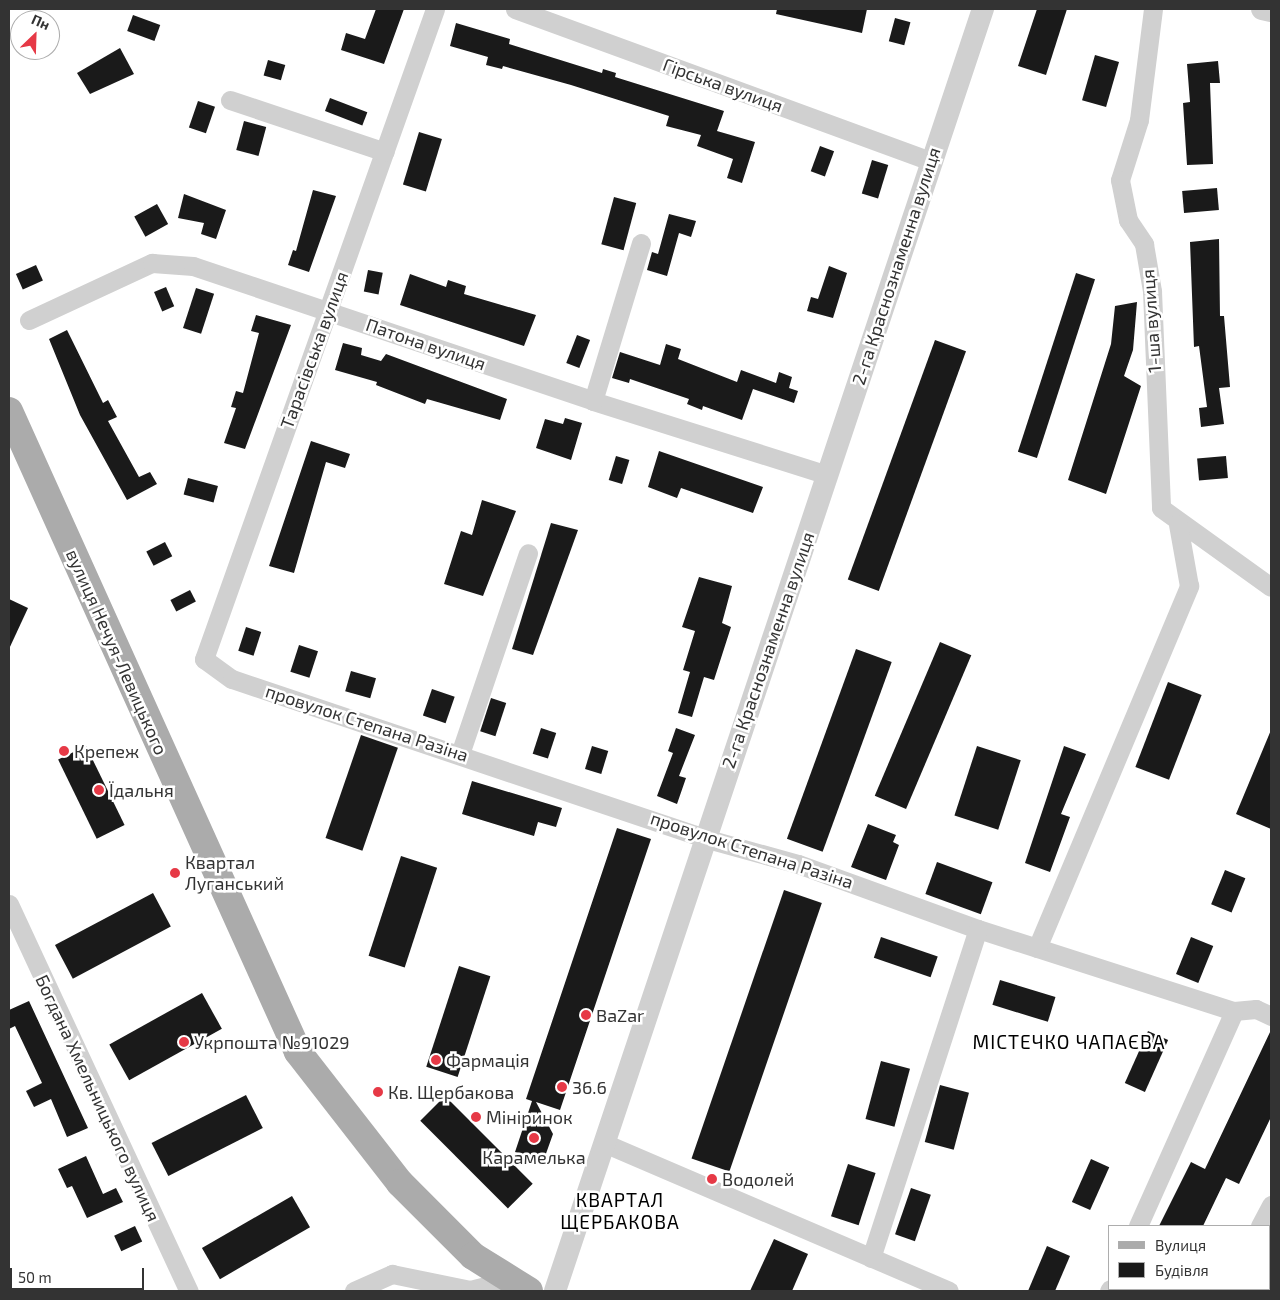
<!DOCTYPE html>
<meta charset="utf-8">
<style>
body{margin:0}
#map{position:relative;width:1280px;height:1300px;overflow:hidden;background:#fff;font-family:"Exo 2",sans-serif}
div>[style]{position:absolute}
[style*='--x']{left:calc(var(--x)*1px);top:calc(var(--y)*1px);width:calc(var(--w)*1px);rotate:calc(var(--a)*1deg)}
.building>*{inset:0;background:#1a1a1a;transform-origin:0 0}
.minor>*{height:19px;margin:-9.5px;padding:0 9.5px;transform-origin:9.5px;border-radius:9.5px;background:#d0d0d0}
.tertiary>*{height:22px;margin:-11px;padding:0 11px;transform-origin:11px;border-radius:11px;background:#d0d0d0}
.primary>*{height:28px;margin:-14px;padding:0 14px;transform-origin:14px;border-radius:14px;background:#ababab}
.dots>*{width:14px;height:14px;translate:-50% -50%;box-sizing:border-box;border:2px solid #fff;border-radius:50%}
span{translate:-50% -50%;white-space:nowrap;text-align:center;line-height:1.15;-webkit-text-stroke:5px #fff;paint-order:stroke}
.street-label{font-size:18px;color:#333}
.poi-label{font-size:18px;color:#333}
.left{translate:0 -50%;text-align:left}
.neighbourhood-label{font-size:19px;color:#000;letter-spacing:1px}
.frame{position:absolute;inset:0;border:10px solid #333;pointer-events:none}
.legend{position:absolute;left:1108px;top:1225px;width:162px;height:65px;box-sizing:border-box;background:#fff;border:1px solid #adadad;margin:0;padding:6px 9px;list-style:none;font-size:15px;color:#333}
.legend li{display:flex;align-items:center;gap:10px;height:25px}
.legend b{width:25px;border:1px solid #adadad}
.north{position:absolute;left:10px;top:10px;width:50px;height:50px;box-sizing:border-box;background:#fff;border:1px solid #adadad;border-radius:50%;rotate:24deg;font-size:14px;font-weight:700;line-height:20px;text-align:center;color:#333}
.north::after{content:'';display:block;margin:auto;width:18px;height:22px;background:#e63946;clip-path:polygon(50% 0,100% 100%,50% 72%,0 100%)}
.scale{position:absolute;left:10px;top:1268px;width:134px;height:22px;box-sizing:border-box;border:2px solid #333;border-top:0;padding-left:6px;font-size:15px;line-height:18px;white-space:nowrap;color:#333;-webkit-text-stroke:4px #fff;paint-order:stroke}
</style>
<div id="map">
<div class="building">
<div style="clip-path:polygon(376px 9px,404px 9px,384px 64px,341px 50px,346px 33px,365px 39px)"></div>
<div style="clip-path:polygon(777px 9px,867px 9px,862px 33px,776px 14px)"></div>
<div style="clip-path:polygon(1037px 9px,1067px 9px,1046px 75px,1018px 66px)"></div>
<div style="left:133px;top:15px;width:29px;height:17px;rotate:20deg"></div>
<div style="left:895px;top:18px;width:16px;height:24px;rotate:15deg"></div>
<div style="clip-path:polygon(456px 23px,510px 39px,509px 44px,602px 73px,603px 69px,616px 73px,615px 77px,724px 111px,717px 131px,755px 142px,742px 183px,727px 178px,733px 159px,697px 146px,701px 135px,666px 126px,669px 116px,571px 85px,503px 66px,502px 69px,486px 65px,488px 57px,450px 46px)"></div>
<div style="clip-path:polygon(120px 48px,134px 74px,90px 94px,77px 73px)"></div>
<div style="left:1095px;top:55px;width:25px;height:47px;rotate:16deg"></div>
<div style="left:268px;top:60px;width:18px;height:16px;rotate:16deg"></div>
<div style="clip-path:polygon(1218px 61px,1220px 83px,1210px 83px,1213px 164px,1187px 165px,1183px 103px,1190px 102px,1187px 64px)"></div>
<div style="left:330px;top:98px;width:40px;height:14px;rotate:21deg"></div>
<div style="left:198px;top:101px;width:18px;height:28px;rotate:19deg"></div>
<div style="left:244px;top:121px;width:23px;height:30px;rotate:15deg"></div>
<div style="left:419px;top:132px;width:24px;height:55px;rotate:17deg"></div>
<div style="left:820px;top:146px;width:15px;height:27px;rotate:20deg"></div>
<div style="left:872px;top:160px;width:17px;height:35px;rotate:17deg"></div>
<div style="left:1217px;top:188px;width:22px;height:35px;rotate:85deg"></div>
<div style="clip-path:polygon(313px 190px,336px 196px,309px 272px,288px 265px,293px 250px,296px 251px)"></div>
<div style="clip-path:polygon(184px 194px,226px 210px,216px 239px,201px 234px,204px 223px,178px 218px)"></div>
<div style="left:614px;top:197px;width:23px;height:49px;rotate:15deg"></div>
<div style="left:157px;top:204px;width:23px;height:26px;rotate:61deg"></div>
<div style="clip-path:polygon(669px 214px,696px 221px,691px 237px,679px 233px,667px 276px,647px 270px,652px 252px,658px 254px)"></div>
<div style="clip-path:polygon(1219px 239px,1220px 316px,1224px 316px,1230px 387px,1219px 388px,1224px 424px,1201px 427px,1199px 408px,1207px 407px,1199px 346px,1194px 347px,1190px 242px)"></div>
<div style="left:36px;top:265px;width:17px;height:22px;rotate:66deg"></div>
<div style="clip-path:polygon(829px 266px,847px 273px,833px 318px,807px 311px,811px 297px,818px 299px)"></div>
<div style="left:368px;top:270px;width:15px;height:22px;rotate:11deg"></div>
<div style="left:1076px;top:273px;width:20px;height:188px;rotate:18deg"></div>
<div style="clip-path:polygon(410px 274px,446px 287px,448px 280px,466px 286px,464px 294px,536px 315px,524px 346px,400px 305px)"></div>
<div style="left:166px;top:287px;width:21px;height:13px;rotate:67deg"></div>
<div style="left:196px;top:288px;width:19px;height:42px;rotate:18deg"></div>
<div style="clip-path:polygon(1137px 302px,1133px 350px,1124px 376px,1141px 386px,1106px 494px,1068px 480px,1111px 344px,1115px 306px)"></div>
<div style="clip-path:polygon(256px 315px,291px 325px,245px 449px,224px 443px,236px 408px,231px 407px,236px 391px,243px 393px,259px 333px,251px 331px)"></div>
<div style="clip-path:polygon(67px 330px,103px 403px,108px 400px,117px 417px,108px 421px,139px 477px,150px 472px,157px 484px,127px 500px,80px 415px,49px 339px)"></div>
<div style="left:577px;top:335px;width:14px;height:30px;rotate:21deg"></div>
<div style="left:935px;top:340px;width:33px;height:255px;rotate:20deg"></div>
<div style="clip-path:polygon(343px 343px,362px 348px,361px 355px,381px 361px,386px 354px,507px 399px,500px 420px,427px 399px,425px 404px,376px 385px,377px 382px,335px 370px)"></div>
<div style="clip-path:polygon(666px 344px,681px 349px,678px 359px,737px 382px,741px 370px,776px 383px,779px 372px,792px 377px,789px 388px,798px 391px,794px 403px,753px 389px,742px 420px,703px 406px,702px 410px,687px 404px,689px 399px,630px 379px,629px 383px,612px 378px,620px 352px,660px 365px)"></div>
<div style="clip-path:polygon(565px 418px,582px 423px,571px 460px,536px 448px,545px 419px,563px 424px)"></div>
<div style="clip-path:polygon(311px 441px,350px 454px,345px 468px,326px 462px,294px 573px,269px 566px)"></div>
<div style="clip-path:polygon(659px 451px,763px 487px,753px 513px,681px 488px,677px 498px,648px 487px)"></div>
<div style="left:616px;top:456px;width:14px;height:25px;rotate:17deg"></div>
<div style="left:1226px;top:456px;width:22px;height:29px;rotate:85deg"></div>
<div style="left:188px;top:478px;width:31px;height:17px;rotate:15deg"></div>
<div style="clip-path:polygon(482px 500px,516px 511px,483px 596px,444px 584px,461px 531px,472px 535px)"></div>
<div style="clip-path:polygon(551px 523px,578px 530px,533px 655px,512px 649px)"></div>
<div style="left:165px;top:542px;width:16px;height:21px;rotate:63deg"></div>
<div style="clip-path:polygon(699px 577px,732px 586px,722px 623px,731px 627px,714px 680px,704px 677px,692px 717px,678px 713px,690px 672px,683px 670px,695px 631px,682px 627px)"></div>
<div style="left:190px;top:590px;width:13px;height:22px;rotate:63deg"></div>
<div style="clip-path:polygon(9px 599px,28px 608px,9px 649px)"></div>
<div style="left:246px;top:627px;width:16px;height:25px;rotate:18deg"></div>
<div style="left:940px;top:642px;width:34px;height:167px;rotate:23deg"></div>
<div style="left:299px;top:645px;width:20px;height:28px;rotate:18deg"></div>
<div style="left:856px;top:649px;width:38px;height:202px;rotate:20deg"></div>
<div style="left:351px;top:671px;width:26px;height:21px;rotate:16deg"></div>
<div style="left:1168px;top:682px;width:36px;height:91px;rotate:21deg"></div>
<div style="left:432px;top:689px;width:24px;height:28px;rotate:19deg"></div>
<div style="left:491px;top:698px;width:16px;height:35px;rotate:18deg"></div>
<div style="left:541px;top:728px;width:16px;height:27px;rotate:18deg"></div>
<div style="clip-path:polygon(676px 728px,695px 735px,679px 776px,686px 778px,677px 804px,657px 796px,673px 753px,668px 751px)"></div>
<div style="clip-path:polygon(1271px 730px,1271px 829px,1236px 814px)"></div>
<div style="left:361px;top:735px;width:39px;height:109px;rotate:19deg"></div>
<div style="left:86px;top:746px;width:88px;height:31px;rotate:64deg"></div>
<div style="left:592px;top:746px;width:17px;height:24px;rotate:17deg"></div>
<div style="left:977px;top:746px;width:46px;height:73px;rotate:18deg"></div>
<div style="clip-path:polygon(1064px 746px,1086px 754px,1061px 814px,1070px 817px,1050px 872px,1025px 863px)"></div>
<div style="clip-path:polygon(472px 781px,562px 808px,556px 827px,538px 822px,534px 836px,462px 814px)"></div>
<div style="clip-path:polygon(868px 824px,896px 835px,893px 842px,899px 845px,886px 880px,851px 867px)"></div>
<div style="clip-path:polygon(617px 828px,651px 839px,560px 1110px,536px 1102px,553px 1134px,543px 1162px,515px 1152px,532px 1101px,526px 1099px)"></div>
<div style="left:401px;top:856px;width:38px;height:105px;rotate:18deg"></div>
<div style="left:937px;top:862px;width:59px;height:34px;rotate:20deg"></div>
<div style="left:1225px;top:870px;width:22px;height:37px;rotate:22deg"></div>
<div style="left:784px;top:890px;width:40px;height:284px;rotate:19deg"></div>
<div style="left:153px;top:893px;width:38px;height:111px;rotate:62deg"></div>
<div style="left:881px;top:937px;width:60px;height:22px;rotate:19deg"></div>
<div style="left:1191px;top:937px;width:24px;height:40px;rotate:22deg"></div>
<div style="left:459px;top:966px;width:33px;height:106px;rotate:18deg"></div>
<div style="left:1000px;top:980px;width:58px;height:26px;rotate:17deg"></div>
<div style="left:202px;top:993px;width:41px;height:106px;rotate:61deg"></div>
<div style="clip-path:polygon(29px 1001px,88px 1128px,67px 1137px,51px 1099px,34px 1107px,26px 1091px,42px 1083px,15px 1026px,9px 1029px,9px 1010px)"></div>
<div style="clip-path:polygon(1271px 1030px,1271px 1117px,1239px 1184px,1226px 1178px,1203px 1226px,1159px 1226px,1191px 1162px,1205px 1169px)"></div>
<div style="left:1148px;top:1031px;width:22px;height:57px;rotate:24deg"></div>
<div style="left:881px;top:1061px;width:30px;height:60px;rotate:15deg"></div>
<div style="left:940px;top:1085px;width:30px;height:59px;rotate:15deg"></div>
<div style="left:246px;top:1095px;width:37px;height:106px;rotate:63deg"></div>
<div style="left:445px;top:1096px;width:124px;height:35px;rotate:45deg"></div>
<div style="clip-path:polygon(86px 1156px,103px 1194px,116px 1188px,123px 1202px,87px 1218px,72px 1186px,67px 1188px,58px 1169px)"></div>
<div style="left:1091px;top:1159px;width:20px;height:47px;rotate:24deg"></div>
<div style="left:848px;top:1164px;width:29px;height:55px;rotate:18deg"></div>
<div style="left:911px;top:1188px;width:21px;height:49px;rotate:19deg"></div>
<div style="left:292px;top:1196px;width:36px;height:104px;rotate:60deg"></div>
<div style="left:135px;top:1226px;width:17px;height:23px;rotate:65deg"></div>
<div style="clip-path:polygon(774px 1239px,808px 1254px,792px 1291px,750px 1291px)"></div>
<div style="clip-path:polygon(1047px 1246px,1070px 1256px,1055px 1291px,1028px 1291px)"></div>
</div>
<div class="minor">
<div style="--x:435;--y:9;--w:690;--a:109.56"></div>
<div style="--x:204;--y:659;--w:34;--a:36"></div>
<div style="--x:232;--y:679;--w:498;--a:18.6"></div>
<div style="--x:704;--y:838;--w:98;--a:15.5"></div>
<div style="--x:798;--y:864;--w:191;--a:19.9"></div>
<div style="--x:978;--y:929;--w:269;--a:17.8"></div>
<div style="--x:1234;--y:1011;--w:22;--a:-5"></div>
<div style="--x:1256;--y:1009;--w:17;--a:25"></div>
<div style="--x:515;--y:9;--w:442;--a:20.1"></div>
<div style="--x:1153;--y:9;--w:112;--a:97.2"></div>
<div style="--x:1139;--y:120;--w:63;--a:107.6"></div>
<div style="--x:1120;--y:180;--w:41;--a:78.7"></div>
<div style="--x:1128;--y:220;--w:29;--a:56"></div>
<div style="--x:1144;--y:244;--w:48;--a:80.3"></div>
<div style="--x:1152;--y:291;--w:217;--a:87.6"></div>
<div style="--x:1161;--y:508;--w:135;--a:35.7"></div>
<div style="--x:230;--y:100;--w:163;--a:18.5"></div>
<div style="--x:29;--y:320;--w:136;--a:-24.9"></div>
<div style="--x:152;--y:263;--w:41;--a:4.2"></div>
<div style="--x:193;--y:266;--w:422;--a:18.6"></div>
<div style="--x:593;--y:401;--w:246;--a:17.5"></div>
<div style="--x:593;--y:401;--w:165;--a:-73.1"></div>
<div style="--x:460;--y:754;--w:212;--a:-71.3"></div>
<div style="--x:9;--y:904;--w:427;--a:65.1"></div>
<div style="--x:1037;--y:948;--w:393;--a:-67.2"></div>
<div style="--x:1189;--y:586;--w:63;--a:-100.1"></div>
<div style="--x:604;--y:1143;--w:375;--a:23.2"></div>
<div style="--x:1138;--y:1226;--w:235;--a:-65.9"></div>
<div style="--x:1260;--y:1226;--w:24;--a:-62"></div>
<div style="--x:871;--y:1258;--w:346;--a:-72"></div>
<div style="--x:354;--y:1291;--w:42;--a:-24.1"></div>
<div style="--x:392;--y:1274;--w:80;--a:11.6"></div>
<div style="--x:470;--y:1290;--w:41;--a:-14"></div>
<div style="--x:1109;--y:1291;--w:2;--a:-63"></div>
<div style="--x:1225;--y:1291;--w:3;--a:-45"></div>
</div>
<div class="tertiary">
<div style="--x:1262;--y:9;--w:9;--a:13"></div>
<div style="--x:555;--y:1291;--w:1352;--a:-71.54"></div>
</div>
<div class="primary">
<div style="--x:9;--y:411;--w:703;--a:65.73"></div>
<div style="--x:298;--y:1052;--w:166;--a:52.1"></div>
<div style="--x:400;--y:1183;--w:103;--a:45"></div>
<div style="--x:473;--y:1256;--w:66;--a:32"></div>
</div>
<div class="dots">
<div style="left:64px;top:751px;background:#e63946"></div>
<div style="left:99px;top:790px;background:#e63946"></div>
<div style="left:175px;top:873px;background:#e63946"></div>
<div style="left:586px;top:1015px;background:#e63946"></div>
<div style="left:184px;top:1042px;background:#e63946"></div>
<div style="left:436px;top:1060px;background:#e63946"></div>
<div style="left:562px;top:1087px;background:#e63946"></div>
<div style="left:378px;top:1092px;background:#e63946"></div>
<div style="left:476px;top:1117px;background:#e63946"></div>
<div style="left:534px;top:1138px;background:#e63946"></div>
<div style="left:712px;top:1179px;background:#e63946"></div>
</div>
<div class="street-label">
<span style="left:723px;top:85px;rotate:20deg">Гірська вулиця</span>
<span style="left:896px;top:266px;rotate:-72deg">2-га Краснознаменна вулиця</span>
<span style="left:1151px;top:321px;rotate:-94deg">1-ша вулиця</span>
<span style="left:426px;top:344px;rotate:19deg">Патона вулиця</span>
<span style="left:314px;top:350px;rotate:-70deg">Тарасівська вулиця</span>
<span style="left:768px;top:650px;rotate:-71deg">2-га Краснознаменна вулиця</span>
<span style="left:117px;top:652px;rotate:66deg">вулиця Нечуя-Левицького</span>
<span style="left:367px;top:723px;rotate:18deg">провулок Степана Разіна</span>
<span style="left:752px;top:850px;rotate:18deg">провулок Степана Разіна</span>
<span style="left:98px;top:1098px;rotate:65deg">Богдана Хмельницького вулиця</span>
</div>
<div class="poi-label">
<span class="left" style="left:74px;top:751px">Крепеж</span>
<span class="left" style="left:109px;top:790px">Їдальня</span>
<span class="left" style="left:185px;top:873px">Квартал<br>Луганський</span>
<span class="left" style="left:596px;top:1015px">BaZar</span>
<span class="left" style="left:194px;top:1042px">Укрпошта №91029</span>
<span class="left" style="left:446px;top:1060px">Фармація</span>
<span class="left" style="left:572px;top:1087px">36.6</span>
<span class="left" style="left:388px;top:1092px">Кв. Щербакова</span>
<span class="left" style="left:486px;top:1117px">Мініринок</span>
<span style="left:534px;top:1157px">Карамелька</span>
<span class="left" style="left:722px;top:1179px">Водолей</span>
</div>
<div class="neighbourhood-label">
<span style="left:1069px;top:1042px">МІСТЕЧКО ЧАПАЄВА</span>
<span style="left:620px;top:1211px">КВАРТАЛ<br>ЩЕРБАКОВА</span>
</div>
<div class="frame"></div>
<ul class="legend">
<li><b style="height:6px;background:#ababab"></b>Вулиця</li>
<li><b style="height:14px;background:#1a1a1a"></b>Будівля</li>
</ul>
<div class="north">Пн</div>
<div class="scale">50 m</div>
</div>
